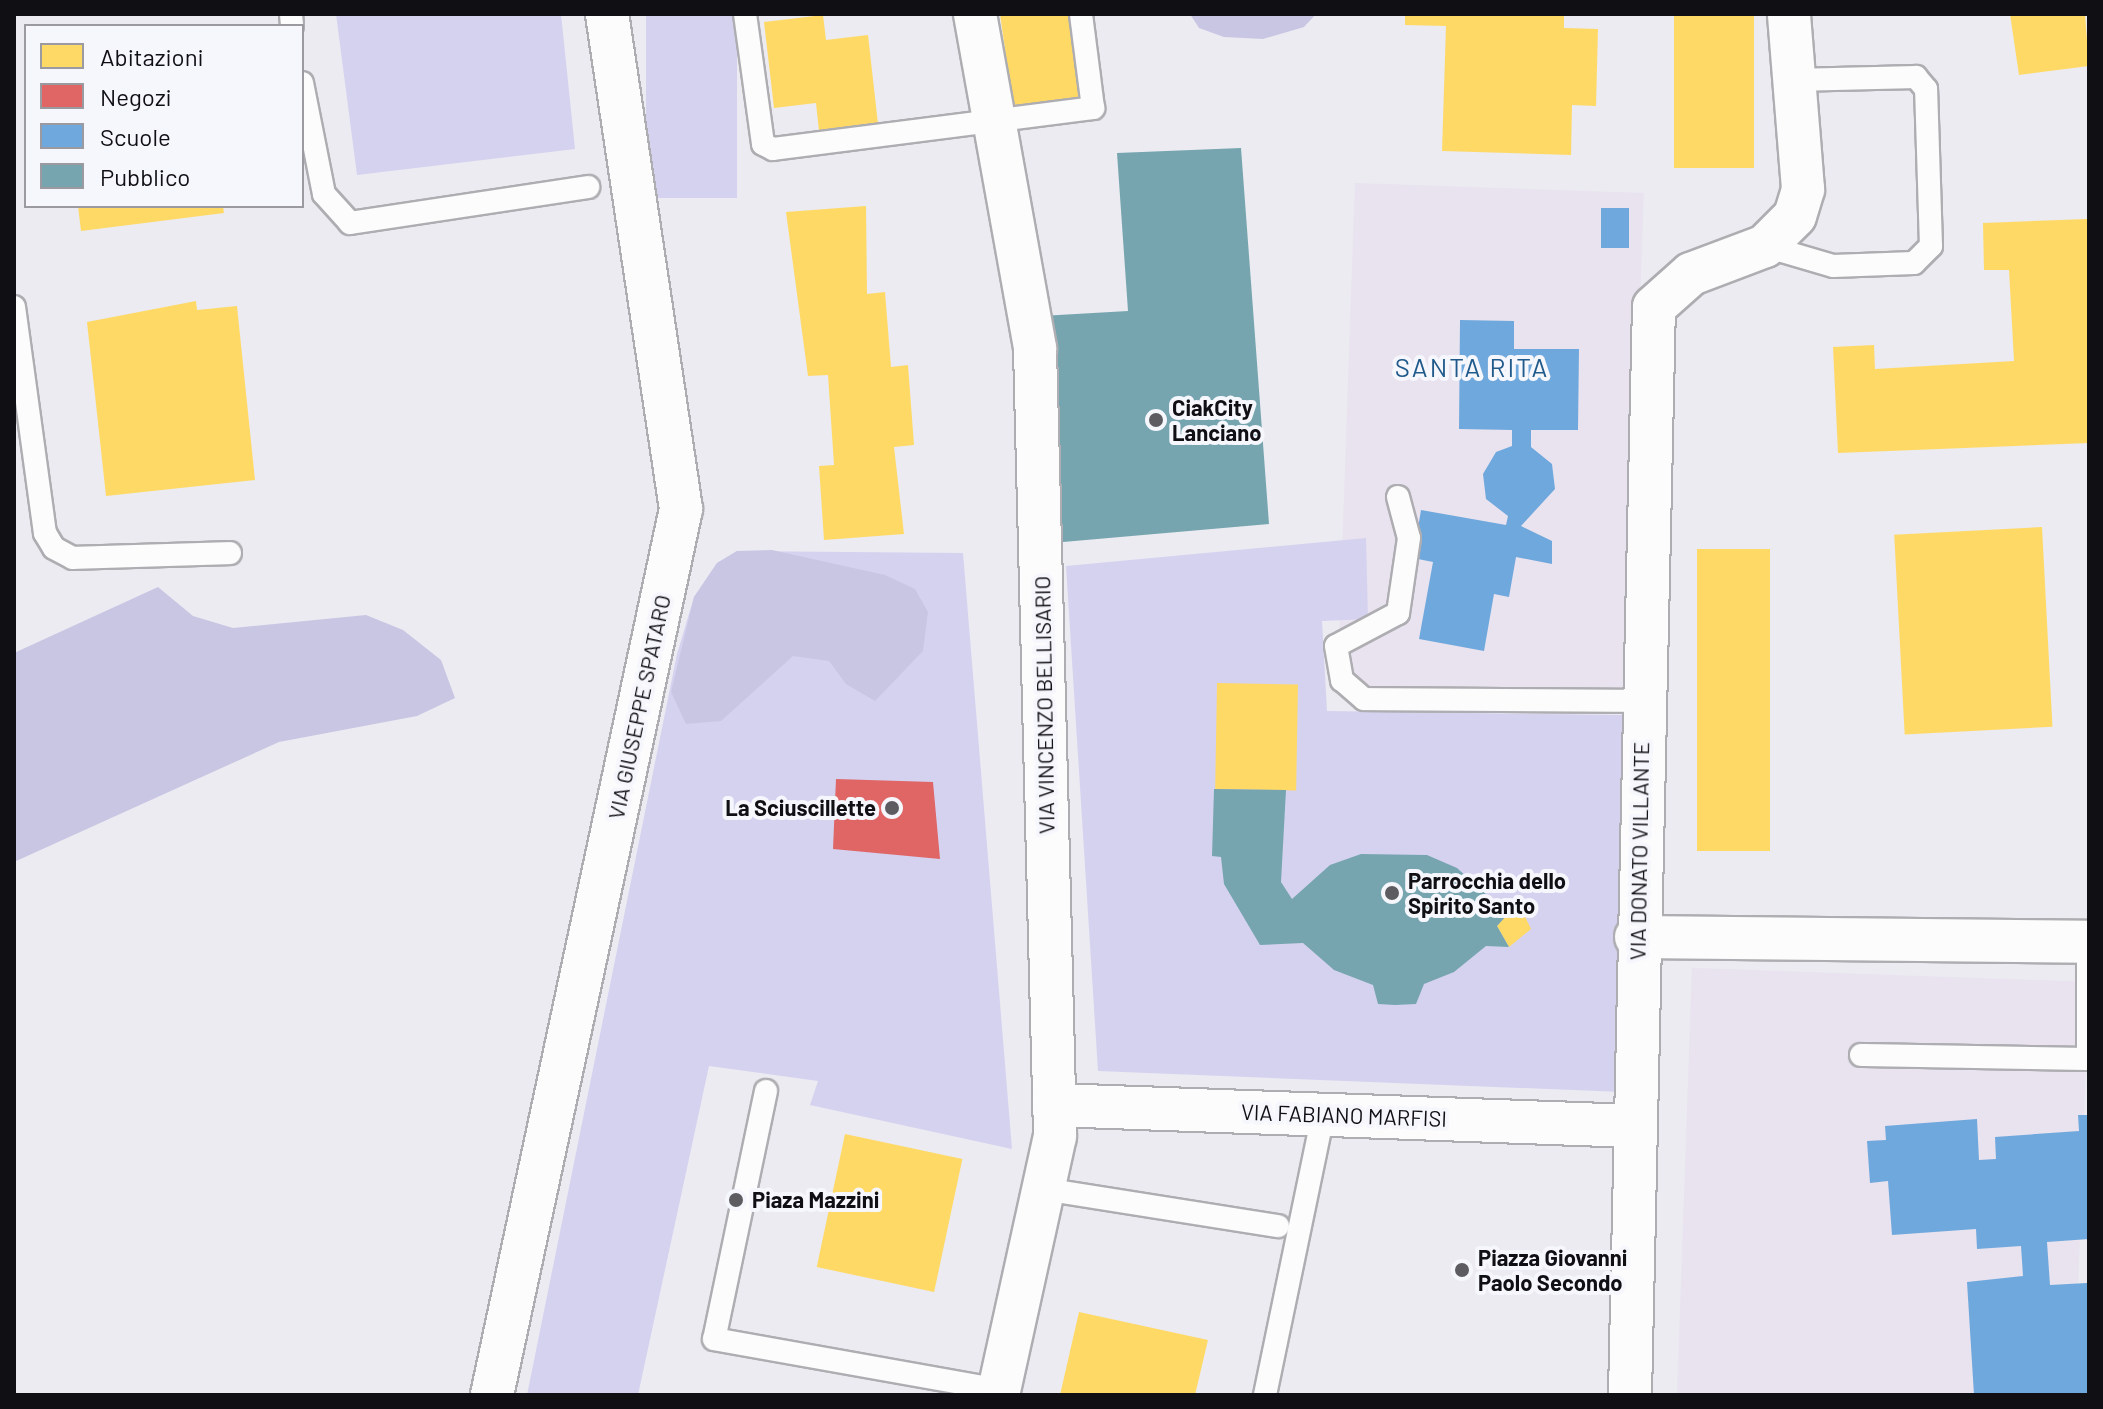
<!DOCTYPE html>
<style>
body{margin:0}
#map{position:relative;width:2103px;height:1409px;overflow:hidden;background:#ebebf1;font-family:Barlow,sans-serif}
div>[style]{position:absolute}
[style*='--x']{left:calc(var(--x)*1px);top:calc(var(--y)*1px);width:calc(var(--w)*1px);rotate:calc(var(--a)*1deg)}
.education>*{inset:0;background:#e9e2ef;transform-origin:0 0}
.green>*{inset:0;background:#d5d2f0;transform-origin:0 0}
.forest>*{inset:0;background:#c9c6e4}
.homes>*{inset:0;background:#ffd966;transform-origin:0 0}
.shops>*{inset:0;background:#e06666}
.schools>*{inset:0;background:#6fa8dc;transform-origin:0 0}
.public>*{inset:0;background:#76a5af}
.roads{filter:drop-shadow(2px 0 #aeaeb2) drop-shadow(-2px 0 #aeaeb2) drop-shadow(0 2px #aeaeb2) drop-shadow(0 -2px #aeaeb2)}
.service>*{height:22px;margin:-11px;padding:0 11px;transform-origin:11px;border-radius:11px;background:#fcfcfd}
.minor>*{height:42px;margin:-21px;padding:0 21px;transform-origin:21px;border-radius:21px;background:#fcfcfd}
.dots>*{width:22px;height:22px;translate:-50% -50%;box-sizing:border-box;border:4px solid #f6f6fd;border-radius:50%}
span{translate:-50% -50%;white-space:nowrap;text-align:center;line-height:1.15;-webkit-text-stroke:8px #f6f6fd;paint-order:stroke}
.poi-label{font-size:22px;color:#101014;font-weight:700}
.left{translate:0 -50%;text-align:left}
.right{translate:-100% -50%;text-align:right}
.street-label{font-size:22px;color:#101014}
.quarter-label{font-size:26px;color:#205a8b;letter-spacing:2px}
.frame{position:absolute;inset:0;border:16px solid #101014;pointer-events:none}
.legend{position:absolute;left:24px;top:24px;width:280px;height:184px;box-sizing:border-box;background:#f6f6fd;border:2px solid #9a9aa0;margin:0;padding:10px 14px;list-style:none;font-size:24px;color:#101014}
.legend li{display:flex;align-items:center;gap:16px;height:40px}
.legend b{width:40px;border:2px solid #9a9aa0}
</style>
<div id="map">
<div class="education">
<div style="left:1355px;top:183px;width:289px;height:503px;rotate:2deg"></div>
<div style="left:1692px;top:968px;width:397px;height:427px;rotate:2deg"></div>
</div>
<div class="green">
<div style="clip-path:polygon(336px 14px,561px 14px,575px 149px,357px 175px)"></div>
<div style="left:646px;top:14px;width:91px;height:184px"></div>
<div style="clip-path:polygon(1366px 538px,1368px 619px,1322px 621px,1327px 711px,1625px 715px,1622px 1092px,1098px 1071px,1066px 566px)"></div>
<div style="clip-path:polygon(737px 551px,963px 553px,1012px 1149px,810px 1105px,818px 1081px,709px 1066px,638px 1395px,527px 1395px,677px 654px,694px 597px,717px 563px)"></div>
</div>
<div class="forest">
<div style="clip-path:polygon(1190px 14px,1316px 14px,1304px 27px,1263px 39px,1224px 37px,1199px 28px)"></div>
<div style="clip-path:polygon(772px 550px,885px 575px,915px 589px,928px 612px,923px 651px,875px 701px,846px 684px,829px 661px,793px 656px,721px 721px,686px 724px,671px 692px,694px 597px,717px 563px,737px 551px)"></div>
<div style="clip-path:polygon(158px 587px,193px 616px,233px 628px,366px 615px,403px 630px,441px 660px,455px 698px,417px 716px,279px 742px,14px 862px,14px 653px)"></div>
</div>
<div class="homes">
<div style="clip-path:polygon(1000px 14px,1070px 14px,1080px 101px,1014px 112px)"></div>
<div style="clip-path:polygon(1405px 14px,1564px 14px,1564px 28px,1598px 29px,1596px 106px,1572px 105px,1571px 155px,1442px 151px,1446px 26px,1405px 25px)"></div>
<div style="left:1674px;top:14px;width:80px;height:154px"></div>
<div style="clip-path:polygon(2010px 14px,2085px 14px,2089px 66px,2019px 75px)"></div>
<div style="clip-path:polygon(823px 15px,826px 40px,868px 35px,878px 124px,819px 131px,816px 103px,774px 108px,764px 22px)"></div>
<div style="clip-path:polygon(78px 206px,223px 206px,224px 213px,81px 231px)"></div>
<div style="clip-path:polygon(866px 206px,867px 294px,885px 292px,891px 367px,908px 365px,914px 445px,894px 447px,904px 534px,824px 540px,819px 466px,834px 465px,828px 375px,808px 376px,786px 212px)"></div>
<div style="clip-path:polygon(2087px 219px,2089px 443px,1838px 453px,1833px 347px,1874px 345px,1875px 369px,2014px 361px,2009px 270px,1984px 270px,1983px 223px)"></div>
<div style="clip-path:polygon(196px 301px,197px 310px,237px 306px,255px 480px,106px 496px,87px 322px)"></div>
<div style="left:2042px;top:527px;width:200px;height:148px;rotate:87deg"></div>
<div style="left:1697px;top:549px;width:73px;height:302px"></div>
<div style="left:1217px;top:683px;width:81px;height:106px;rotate:1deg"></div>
<div style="clip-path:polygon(1518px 902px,1531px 929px,1509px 947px,1497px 926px)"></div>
<div style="left:845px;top:1134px;width:120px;height:136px;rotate:12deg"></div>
<div style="clip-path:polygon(1079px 1312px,1208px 1340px,1195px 1395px,1060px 1395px)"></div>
</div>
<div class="shops">
<div style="clip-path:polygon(836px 779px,933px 782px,940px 859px,833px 849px)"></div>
</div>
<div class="schools">
<div style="left:1601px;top:208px;width:28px;height:40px"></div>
<div style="clip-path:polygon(1460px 320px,1514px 321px,1514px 349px,1579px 349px,1578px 430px,1531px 430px,1531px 447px,1552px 464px,1555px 489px,1521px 526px,1552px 541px,1552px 564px,1516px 557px,1509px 597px,1494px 594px,1484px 651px,1419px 639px,1433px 562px,1413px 558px,1421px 510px,1506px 525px,1508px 516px,1486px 499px,1483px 474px,1496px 452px,1512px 446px,1512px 430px,1459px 429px)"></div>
<div style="clip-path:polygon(2078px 1115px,2089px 1115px,2089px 1239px,2047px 1242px,2050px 1285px,2087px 1283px,2089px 1395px,1974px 1395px,1967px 1282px,2023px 1276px,2021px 1246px,1977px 1249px,1976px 1229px,1892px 1235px,1888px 1181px,1870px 1183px,1867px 1141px,1886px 1140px,1885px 1126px,1977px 1119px,1979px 1160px,1996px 1159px,1995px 1137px,2079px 1131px)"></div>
</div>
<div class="public">
<div style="clip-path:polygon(1241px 148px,1269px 524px,1063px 542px,1041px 316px,1128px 311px,1117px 153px)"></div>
<div style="clip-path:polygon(1214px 789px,1286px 790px,1281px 882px,1292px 899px,1330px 865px,1361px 854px,1427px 855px,1457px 868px,1508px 914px,1497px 926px,1509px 947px,1486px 946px,1454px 972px,1424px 984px,1416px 1004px,1395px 1005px,1378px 1004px,1373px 985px,1334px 970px,1303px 943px,1260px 945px,1224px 884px,1221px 857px,1212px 856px)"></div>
</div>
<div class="roads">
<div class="service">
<div style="--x:291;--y:14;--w:12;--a:85"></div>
<div style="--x:745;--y:14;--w:131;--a:82.1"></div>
<div style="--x:763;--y:144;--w:11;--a:27"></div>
<div style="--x:773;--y:149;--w:323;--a:-7.3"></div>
<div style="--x:1093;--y:108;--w:95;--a:-97.3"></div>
<div style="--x:302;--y:83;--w:113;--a:78.8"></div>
<div style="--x:324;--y:194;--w:39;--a:48"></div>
<div style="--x:350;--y:223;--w:241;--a:-8.6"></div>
<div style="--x:1765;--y:246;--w:71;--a:16.4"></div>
<div style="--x:1833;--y:266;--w:81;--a:-2.1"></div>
<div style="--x:1914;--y:263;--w:24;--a:-45"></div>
<div style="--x:1931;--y:246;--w:157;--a:-91.8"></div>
<div style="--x:1926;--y:89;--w:16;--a:-130"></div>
<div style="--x:1916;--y:77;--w:122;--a:178.6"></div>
<div style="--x:14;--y:307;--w:228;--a:82.2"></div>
<div style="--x:45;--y:533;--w:17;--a:59"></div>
<div style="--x:54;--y:548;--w:21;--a:28"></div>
<div style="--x:73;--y:558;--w:157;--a:-1.8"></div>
<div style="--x:1398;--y:497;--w:42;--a:75"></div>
<div style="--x:1409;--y:538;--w:76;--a:98.3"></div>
<div style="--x:1398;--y:613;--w:70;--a:152"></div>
<div style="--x:1336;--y:646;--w:35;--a:80"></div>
<div style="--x:1342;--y:680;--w:29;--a:41"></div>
<div style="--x:1364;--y:699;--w:278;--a:0.4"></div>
<div style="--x:2088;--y:942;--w:117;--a:90"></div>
<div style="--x:1861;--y:1055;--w:228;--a:1"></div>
<div style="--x:766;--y:1091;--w:253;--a:101.8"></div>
<div style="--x:714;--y:1339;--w:291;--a:10.1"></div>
<div style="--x:1044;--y:1189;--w:237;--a:9"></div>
<div style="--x:1265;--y:1395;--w:286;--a:-78.3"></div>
</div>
<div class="minor">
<div style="--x:975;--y:14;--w:340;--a:79.8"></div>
<div style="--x:1035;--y:349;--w:787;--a:88.54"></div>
<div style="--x:1055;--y:1136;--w:265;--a:102.4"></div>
<div style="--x:1636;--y:937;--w:453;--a:0.6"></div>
<div style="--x:1055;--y:1105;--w:579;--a:2.08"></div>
<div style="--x:492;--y:1395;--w:906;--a:-77.96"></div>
<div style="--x:681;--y:509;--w:501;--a:-98.5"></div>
<div style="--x:1630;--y:1395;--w:1088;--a:-88.74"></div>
<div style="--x:1654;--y:307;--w:50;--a:-41.7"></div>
<div style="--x:1691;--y:274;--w:79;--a:-20.7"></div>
<div style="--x:1765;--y:246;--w:42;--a:-45"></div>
<div style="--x:1795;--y:216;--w:28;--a:-73"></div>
<div style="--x:1803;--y:189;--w:176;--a:-94.6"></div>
</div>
</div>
<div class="dots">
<div style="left:1156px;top:420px;background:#5d5d61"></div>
<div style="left:892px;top:808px;background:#5d5d61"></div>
<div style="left:1392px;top:893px;background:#5d5d61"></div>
<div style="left:736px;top:1200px;background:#5d5d61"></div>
<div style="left:1462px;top:1270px;background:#5d5d61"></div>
</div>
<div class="poi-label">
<span class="left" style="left:1172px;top:420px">CiakCity<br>Lanciano</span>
<span class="right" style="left:876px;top:808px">La Sciuscillette</span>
<span class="left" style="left:1408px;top:893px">Parrocchia dello<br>Spirito Santo</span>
<span class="left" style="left:752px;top:1200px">Piaza Mazzini</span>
<span class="left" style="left:1478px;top:1270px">Piazza Giovanni<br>Paolo Secondo</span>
</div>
<div class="street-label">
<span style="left:1044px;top:705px;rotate:-91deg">VIA VINCENZO BELLISARIO</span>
<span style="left:639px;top:707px;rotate:-78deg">VIA GIUSEPPE SPATARO</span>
<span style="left:1639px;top:851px;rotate:-89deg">VIA DONATO VILLANTE</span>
<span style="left:1344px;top:1115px;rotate:2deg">VIA FABIANO MARFISI</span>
</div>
<div class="quarter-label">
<span style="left:1472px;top:367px">SANTA RITA</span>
</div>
<div class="frame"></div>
<ul class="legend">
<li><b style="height:22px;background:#ffd966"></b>Abitazioni</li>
<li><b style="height:22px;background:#e06666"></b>Negozi</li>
<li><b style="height:22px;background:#6fa8dc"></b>Scuole</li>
<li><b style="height:22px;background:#76a5af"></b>Pubblico</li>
</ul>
</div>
